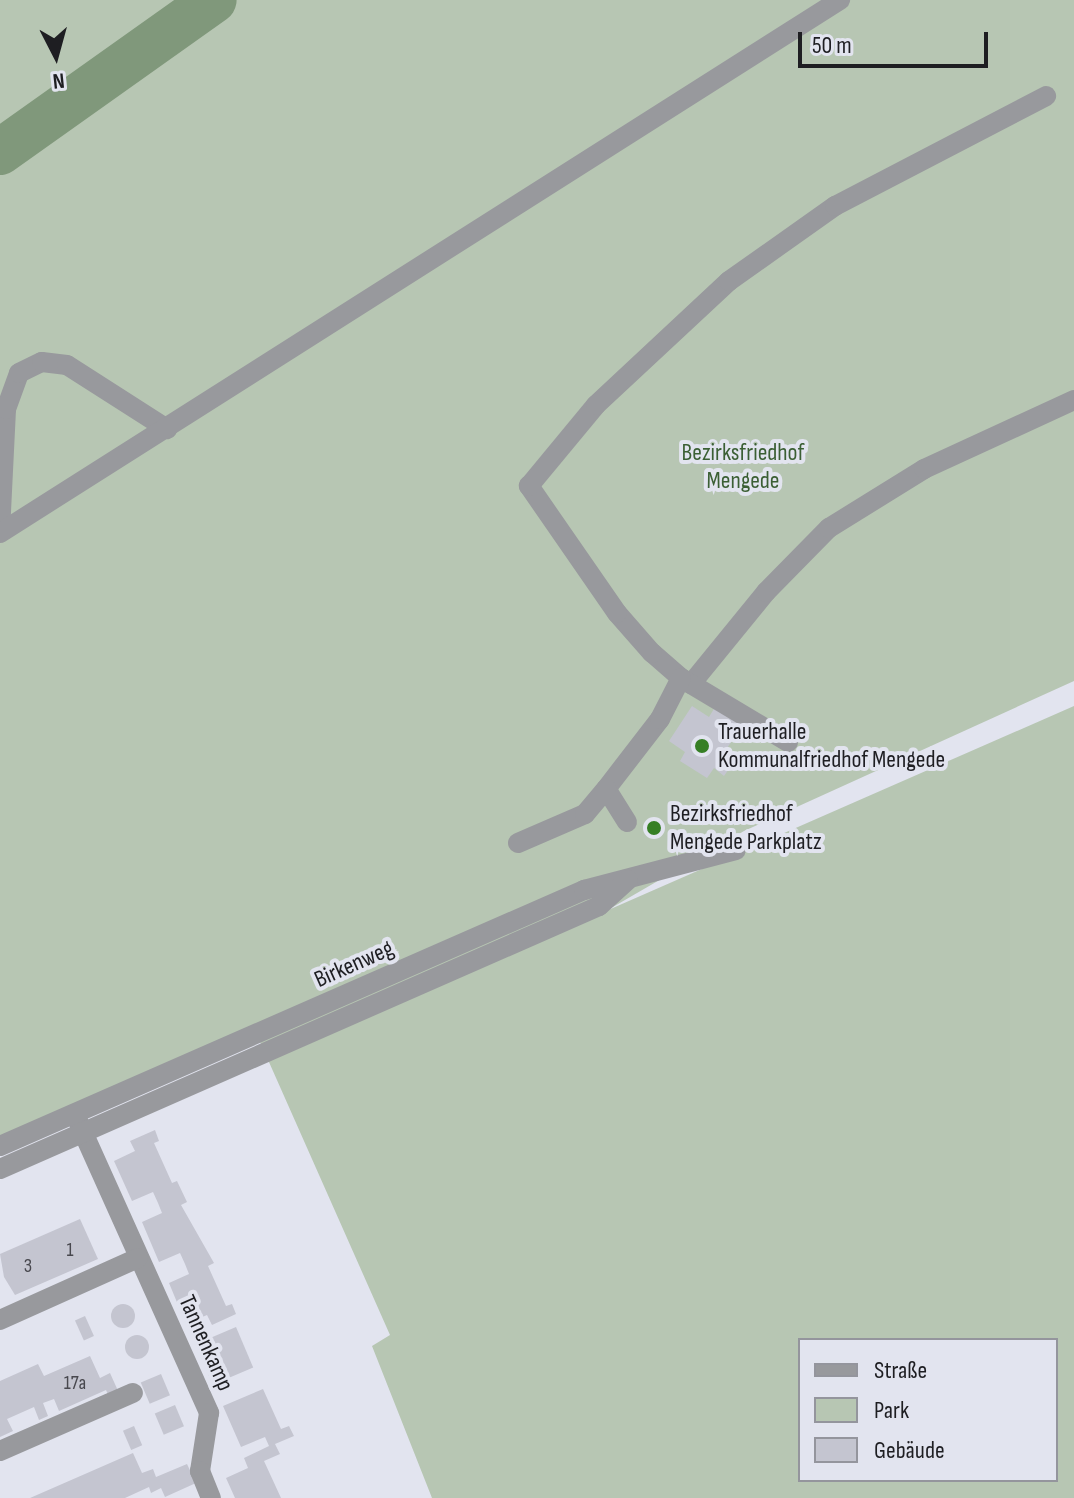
<!DOCTYPE html>
<meta charset="utf-8">
<style>
body{margin:0}
#map{position:relative;width:1074px;height:1498px;overflow:hidden;background:#e2e4ef;font-family:"Sofia Sans Condensed",sans-serif}
div>[style]{position:absolute}
[style*='--x']{left:calc(var(--x)*1px);top:calc(var(--y)*1px);width:calc(var(--w)*1px);rotate:calc(var(--a)*1deg)}
.green>*{inset:0;background:#b7c6b3}
.river>*{height:46px;margin:-23px;padding:0 23px;transform-origin:23px;border-radius:23px;background:#80987b}
.building>*{inset:0;background:#c4c5d0;transform-origin:0 0}
.round{border-radius:50%}
.minor>*{height:20px;margin:-10px;padding:0 10px;transform-origin:10px;border-radius:10px;background:#98999d}
.dots>*{width:22px;height:22px;translate:-50% -50%;box-sizing:border-box;border:4px solid #e2e4ef;border-radius:50%}
span{translate:-50% -50%;white-space:nowrap;text-align:center;line-height:1.15;-webkit-text-stroke:8px #e2e4ef;paint-order:stroke}
.number-label{font-size:20px;color:#48484e}
.number-label span{-webkit-text-stroke-width:0}
.park-label{font-size:24px;color:#3b5f34}
.poi-label{font-size:24px;color:#1e1e22}
.left{translate:0 -50%;text-align:left}
.street-label{font-size:24px;color:#1e1e22}
.legend{position:absolute;left:798px;top:1338px;width:260px;height:144px;box-sizing:border-box;background:#e2e4ef;border:2px solid #94959d;margin:0;padding:10px 14px;list-style:none;font-size:24px;color:#1e1e22}
.legend li{display:flex;align-items:center;gap:16px;height:40px}
.legend b{width:40px;border:2px solid #94959d}
.north{position:absolute;left:16px;top:16px;width:80px;height:80px;-webkit-text-stroke:6px #e2e4ef;paint-order:stroke;rotate:174deg;font-size:22px;font-weight:700;line-height:32px;text-align:center;color:#1e1e22}
.north::after{content:'';display:block;margin:auto;width:28px;height:36px;background:#1e1e22;clip-path:polygon(50% 0,100% 100%,50% 72%,0 100%)}
.scale{position:absolute;left:798px;top:32px;width:190px;height:36px;box-sizing:border-box;border:4px solid #1e1e22;border-top:0;padding-left:10px;font-size:24px;line-height:28px;white-space:nowrap;color:#1e1e22;-webkit-text-stroke:6px #e2e4ef;paint-order:stroke}
</style>
<div id="map">
<div class="green">
<div style="clip-path:polygon(evenodd,0 0,1074px 0,1074px 681px,744px 831px,606px 911px,1074px 706px,1074px 1498px,432px 1498px,372px 1346px,390px 1335px,257px 1035px,0 1144px,0 0,800px 1340px,1056px 1340px,1056px 1480px,800px 1480px,800px 1340px)"></div>
</div>
<div class="river">
<div style="--x:0;--y:152;--w:262;--a:-35.4"></div>
</div>
<div class="building">
<div style="clip-path:polygon(692px 706px,709px 717px,715px 707px,742px 725px,722px 756px,733px 763px,724px 776px,714px 768px,707px 778px,680px 761px,685px 752px,669px 741px)"></div>
<div style="clip-path:polygon(155px 1130px,159px 1141px,154px 1143px,172px 1183px,177px 1181px,187px 1202px,181px 1205px,214px 1263px,208px 1266px,226px 1306px,232px 1304px,236px 1314px,212px 1325px,207px 1315px,186px 1324px,169px 1283px,189px 1274px,185px 1264px,180px 1253px,159px 1262px,142px 1222px,162px 1213px,158px 1203px,153px 1192px,132px 1201px,114px 1161px,135px 1151px,130px 1141px)"></div>
<div style="clip-path:polygon(80px 1219px,98px 1259px,15px 1295px,4px 1277px,0 1254px)"></div>
<div class="round" style="left:111px;top:1304px;width:24px;height:24px"></div>
<div style="left:85px;top:1316px;width:22px;height:11px;rotate:66deg"></div>
<div style="left:236px;top:1327px;width:44px;height:44px;rotate:67deg"></div>
<div class="round" style="left:125px;top:1335px;width:24px;height:24px"></div>
<div style="clip-path:polygon(90px 1356px,100px 1378px,110px 1373px,119px 1393px,109px 1397px,106px 1390px,59px 1411px,54px 1399px,43px 1403px,48px 1416px,39px 1420px,34px 1407px,7px 1419px,13px 1431px,0 1437px,0 1381px,38px 1364px,44px 1376px)"></div>
<div style="left:161px;top:1374px;width:23px;height:22px;rotate:67deg"></div>
<div style="clip-path:polygon(263px 1389px,281px 1429px,289px 1426px,294px 1436px,275px 1444px,280px 1454px,264px 1461px,281px 1498px,235px 1498px,226px 1478px,248px 1468px,244px 1458px,269px 1446px,265px 1437px,241px 1447px,223px 1406px)"></div>
<div style="left:175px;top:1405px;width:23px;height:22px;rotate:67deg"></div>
<div style="left:134px;top:1426px;width:21px;height:12px;rotate:67deg"></div>
<div style="clip-path:polygon(133px 1453px,142px 1473px,153px 1469px,156px 1477px,187px 1464px,196px 1483px,165px 1497px,161px 1488px,151px 1493px,149px 1487px,125px 1498px,30px 1498px)"></div>
</div>
<div class="minor">
<div style="--x:0;--y:532;--w:123;--a:-87.2"></div>
<div style="--x:6;--y:409;--w:38;--a:-70"></div>
<div style="--x:19;--y:373;--w:25;--a:-26"></div>
<div style="--x:42;--y:362;--w:25;--a:7"></div>
<div style="--x:67;--y:365;--w:119;--a:32.6"></div>
<div style="--x:0;--y:533;--w:995;--a:-32.4"></div>
<div style="--x:691;--y:684;--w:119;--a:-50.8"></div>
<div style="--x:766;--y:592;--w:90;--a:-45.5"></div>
<div style="--x:829;--y:528;--w:112;--a:-31.8"></div>
<div style="--x:924;--y:469;--w:165;--a:-24.7"></div>
<div style="--x:788;--y:742;--w:125;--a:-149.1"></div>
<div style="--x:681;--y:678;--w:38;--a:-139"></div>
<div style="--x:652;--y:653;--w:53;--a:-131.2"></div>
<div style="--x:617;--y:613;--w:155;--a:-124.7"></div>
<div style="--x:529;--y:486;--w:105;--a:-50.4"></div>
<div style="--x:596;--y:405;--w:182;--a:-43"></div>
<div style="--x:729;--y:281;--w:130;--a:-35.3"></div>
<div style="--x:835;--y:206;--w:238;--a:-27.5"></div>
<div style="--x:627;--y:822;--w:39;--a:-122"></div>
<div style="--x:606;--y:789;--w:88;--a:-52.4"></div>
<div style="--x:660;--y:719;--w:46;--a:-62.9"></div>
<div style="--x:518;--y:843;--w:73;--a:-23.4"></div>
<div style="--x:585;--y:814;--w:33;--a:-50"></div>
<div style="--x:78;--y:1121;--w:320;--a:65.8"></div>
<div style="--x:209;--y:1413;--w:59;--a:98.8"></div>
<div style="--x:200;--y:1471;--w:29;--a:68"></div>
<div style="--x:0;--y:1146;--w:638;--a:-23.67"></div>
<div style="--x:584;--y:890;--w:157;--a:-14.7"></div>
<div style="--x:0;--y:1169;--w:654;--a:-23.7"></div>
<div style="--x:599;--y:906;--w:39;--a:-42"></div>
<div style="--x:0;--y:1320;--w:151;--a:-24.2"></div>
<div style="--x:0;--y:1451;--w:145;--a:-23.6"></div>
</div>
<div class="dots">
<div style="left:702px;top:746px;background:#367f25"></div>
<div style="left:654px;top:828px;background:#367f25"></div>
</div>
<div class="number-label">
<span style="left:70px;top:1250px">1</span>
<span style="left:28px;top:1266px">3</span>
<span style="left:75px;top:1383px">17a</span>
</div>
<div class="park-label">
<span style="left:743px;top:467px">Bezirksfriedhof<br>Mengede</span>
</div>
<div class="poi-label">
<span class="left" style="left:718px;top:746px">Trauerhalle<br>Kommunalfriedhof Mengede</span>
<span class="left" style="left:670px;top:828px">Bezirksfriedhof<br>Mengede Parkplatz</span>
</div>
<div class="street-label">
<span style="left:354px;top:964px;rotate:-24deg">Birkenweg</span>
<span style="left:206px;top:1343px;rotate:66deg">Tannenkamp</span>
</div>
<ul class="legend">
<li><b style="height:10px;background:#98999d"></b>Straße</li>
<li><b style="height:22px;background:#b7c6b3"></b>Park</li>
<li><b style="height:22px;background:#c4c5d0"></b>Gebäude</li>
</ul>
<div class="north">N</div>
<div class="scale">50 m</div>
</div>
